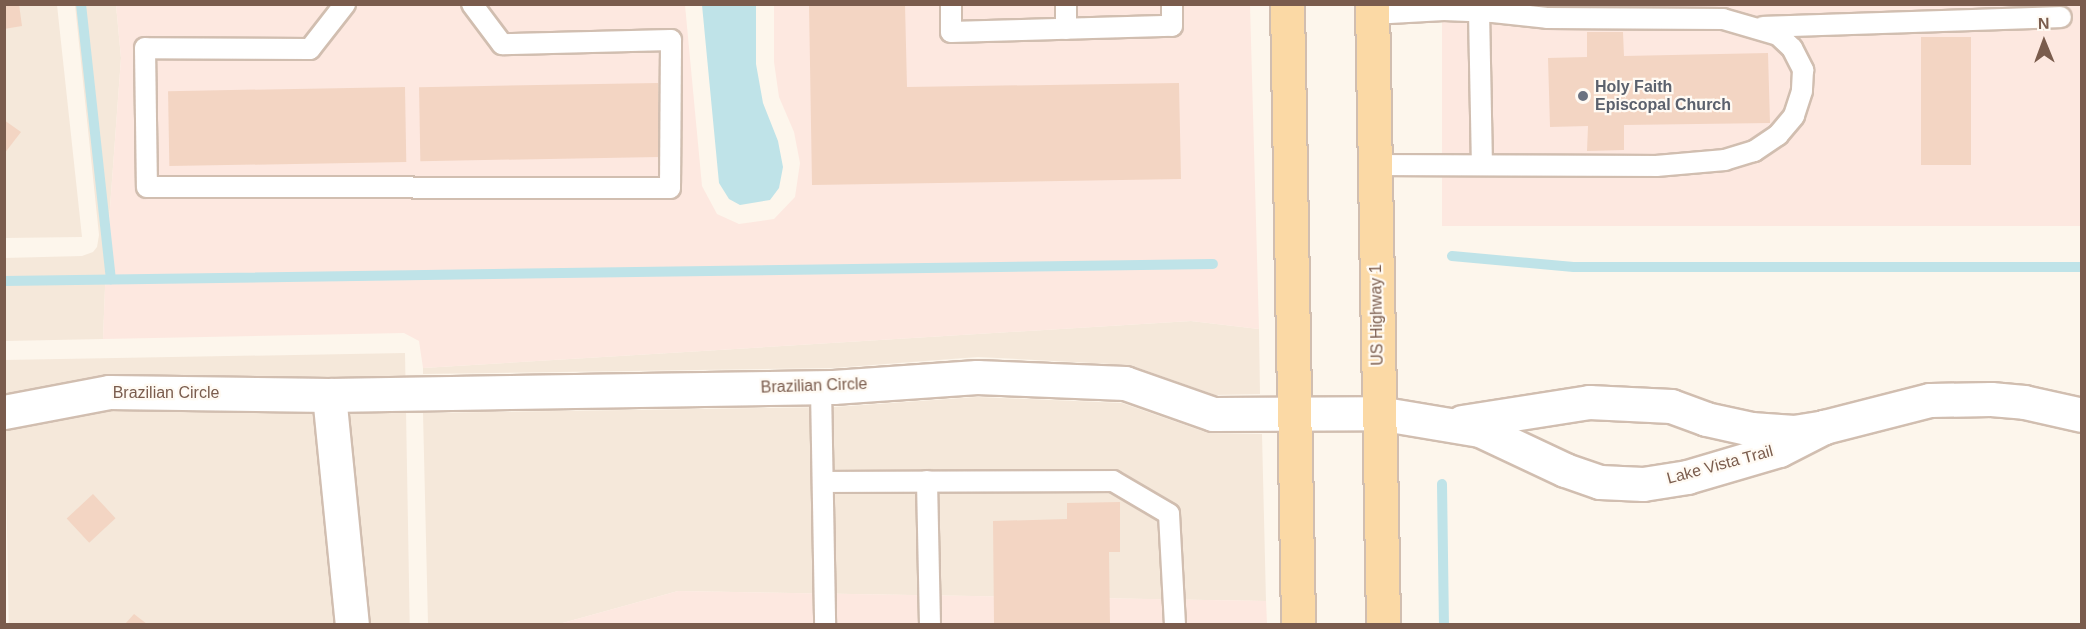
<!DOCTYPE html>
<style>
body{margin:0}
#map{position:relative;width:2086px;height:629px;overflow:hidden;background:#fdf6ec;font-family:Helvetica,sans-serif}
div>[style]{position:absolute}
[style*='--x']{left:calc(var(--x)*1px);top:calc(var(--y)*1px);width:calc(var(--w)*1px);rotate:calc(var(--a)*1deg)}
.residential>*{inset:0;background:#f5e8da;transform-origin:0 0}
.commercial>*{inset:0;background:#fde8e0;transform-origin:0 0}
.water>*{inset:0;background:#bfe3e8}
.stream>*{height:10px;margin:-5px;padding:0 5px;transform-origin:5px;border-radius:5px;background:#bfe3e8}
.building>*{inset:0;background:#f3d5c3;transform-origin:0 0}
.roads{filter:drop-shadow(2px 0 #d1beb0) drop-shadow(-2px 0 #d1beb0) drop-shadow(0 2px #d1beb0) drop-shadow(0 -2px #d1beb0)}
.lane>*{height:20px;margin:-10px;padding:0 10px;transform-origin:10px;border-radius:10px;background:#fff}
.street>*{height:33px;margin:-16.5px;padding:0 16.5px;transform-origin:16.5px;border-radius:16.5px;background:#fff}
.primary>*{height:33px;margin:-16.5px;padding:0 16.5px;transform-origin:16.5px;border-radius:16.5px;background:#fbd9a5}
.dots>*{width:16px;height:16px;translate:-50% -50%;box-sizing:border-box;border:3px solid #fffaf3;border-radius:50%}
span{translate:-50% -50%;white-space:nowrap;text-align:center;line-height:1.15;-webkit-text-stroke:4.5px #fffaf3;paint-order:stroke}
.worship-label{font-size:16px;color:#5b616d;font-weight:700}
.left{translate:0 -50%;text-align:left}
.street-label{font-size:16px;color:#7a5c4d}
.frame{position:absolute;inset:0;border:6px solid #7a5c4d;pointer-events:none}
.north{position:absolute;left:2014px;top:12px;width:60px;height:60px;-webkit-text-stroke:4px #fffaf3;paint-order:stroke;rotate:359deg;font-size:16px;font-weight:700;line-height:24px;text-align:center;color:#7a5c4d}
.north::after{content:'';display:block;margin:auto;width:21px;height:27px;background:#7a5c4d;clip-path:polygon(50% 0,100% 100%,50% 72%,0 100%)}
</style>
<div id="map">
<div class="residential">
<div style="clip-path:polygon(4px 5px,57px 5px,82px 237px,5px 238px)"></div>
<div style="clip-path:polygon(75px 5px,116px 5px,121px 58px,106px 262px,103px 339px,5px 341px,4px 258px,82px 256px,93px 252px,97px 247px,99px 235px)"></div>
<div style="clip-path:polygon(1191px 321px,1259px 329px,1260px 394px,1215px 395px,1130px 365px,978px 357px,833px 368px,423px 374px,423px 368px)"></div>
<div style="left:405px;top:353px;width:271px;height:401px;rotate:89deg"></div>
<div style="clip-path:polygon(977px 397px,1122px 403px,1208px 433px,1262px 434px,1266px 601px,678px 591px,559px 624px,428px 624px,423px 413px,834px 407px)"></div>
</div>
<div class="commercial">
<div style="clip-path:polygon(116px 5px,685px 5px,702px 186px,717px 214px,739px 224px,774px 219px,795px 197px,800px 163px,794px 132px,779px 97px,774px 62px,774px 5px,1250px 5px,1259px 329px,1191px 321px,423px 368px,419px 341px,404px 333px,103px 339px,106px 262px,121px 58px)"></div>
<div style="left:1442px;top:5px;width:639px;height:221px"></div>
<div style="clip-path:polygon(678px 591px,1266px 601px,1267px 624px,559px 624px)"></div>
</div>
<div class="water">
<div style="clip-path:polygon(702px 5px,756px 5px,756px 64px,763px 103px,778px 141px,783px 167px,779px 188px,770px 200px,740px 205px,729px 199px,719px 183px)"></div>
</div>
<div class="stream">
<div style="--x:81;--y:4;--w:277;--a:83.8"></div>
<div style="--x:1452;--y:256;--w:122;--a:5.2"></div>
<div style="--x:1574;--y:267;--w:508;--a:0"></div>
<div style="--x:4;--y:281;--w:1209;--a:-0.81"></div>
<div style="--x:1442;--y:484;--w:140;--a:89.2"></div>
</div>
<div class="building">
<div style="clip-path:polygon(4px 4px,19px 4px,22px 26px,4px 29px)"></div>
<div style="clip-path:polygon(809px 4px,905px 4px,907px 87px,1179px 83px,1181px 179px,812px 185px)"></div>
<div style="clip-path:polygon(1587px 32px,1623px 32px,1624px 56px,1768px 53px,1770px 123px,1624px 125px,1624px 150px,1587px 151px,1588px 126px,1550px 127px,1548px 58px,1587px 57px)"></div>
<div style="left:1921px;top:37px;width:50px;height:128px"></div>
<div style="left:658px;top:83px;width:74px;height:239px;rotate:89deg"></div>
<div style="left:405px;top:87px;width:75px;height:237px;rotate:89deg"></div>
<div style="clip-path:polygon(4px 120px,21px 132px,4px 154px)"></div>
<div style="left:93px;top:494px;width:33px;height:36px;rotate:47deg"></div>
<div style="clip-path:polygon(1120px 502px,1120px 552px,1109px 552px,1110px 624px,994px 624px,993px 521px,1067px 519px,1067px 503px)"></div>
<div style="clip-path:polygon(134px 614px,147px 624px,125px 624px)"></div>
</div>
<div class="roads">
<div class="lane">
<div style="--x:345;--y:4;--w:57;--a:127.9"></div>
<div style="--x:310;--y:49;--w:165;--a:-179.7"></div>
<div style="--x:145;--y:48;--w:139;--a:89.2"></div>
<div style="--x:147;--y:187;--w:523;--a:0.11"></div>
<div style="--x:670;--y:188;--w:148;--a:-89.6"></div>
<div style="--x:671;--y:40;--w:169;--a:178.6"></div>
<div style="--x:502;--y:44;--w:50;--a:-126.9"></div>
<div style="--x:951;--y:4;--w:28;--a:90"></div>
<div style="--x:951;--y:32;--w:221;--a:-1.6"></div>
<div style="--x:1172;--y:26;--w:22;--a:-90"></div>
<div style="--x:1066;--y:4;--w:25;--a:90"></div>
<div style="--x:1479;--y:11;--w:153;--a:88.9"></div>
<div style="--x:1372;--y:14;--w:72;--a:-3.2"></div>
<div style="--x:1444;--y:10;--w:49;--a:2.3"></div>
<div style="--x:1493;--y:12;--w:54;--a:6.3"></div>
<div style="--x:1547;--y:18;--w:176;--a:0.3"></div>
<div style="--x:1723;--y:19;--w:57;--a:16.2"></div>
<div style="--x:1778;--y:35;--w:19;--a:43"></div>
<div style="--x:1792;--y:48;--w:25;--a:63"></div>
<div style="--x:1803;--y:70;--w:21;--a:93"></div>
<div style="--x:1802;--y:91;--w:26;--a:108"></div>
<div style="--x:1794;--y:116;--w:25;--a:130"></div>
<div style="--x:1778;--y:135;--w:29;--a:146"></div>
<div style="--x:1754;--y:151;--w:30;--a:163"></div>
<div style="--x:1725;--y:160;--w:69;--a:175"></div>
<div style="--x:1656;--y:166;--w:281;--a:-179.8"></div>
<div style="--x:1763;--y:27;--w:298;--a:-1.9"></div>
<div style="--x:821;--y:388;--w:236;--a:89"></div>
<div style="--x:927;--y:481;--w:143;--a:88.8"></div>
<div style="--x:823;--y:482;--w:290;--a:-0.2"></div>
<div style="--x:1113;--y:481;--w:65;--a:30.5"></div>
<div style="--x:1169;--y:514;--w:110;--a:86.9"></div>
</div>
<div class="street">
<div style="--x:329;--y:395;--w:230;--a:84.3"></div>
<div style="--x:4;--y:412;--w:107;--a:-10.8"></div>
<div style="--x:109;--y:392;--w:220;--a:0.8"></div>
<div style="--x:329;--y:395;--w:504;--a:-0.91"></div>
<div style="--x:833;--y:387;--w:144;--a:-4"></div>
<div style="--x:977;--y:377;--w:148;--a:2.3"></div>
<div style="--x:1125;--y:383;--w:93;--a:19.4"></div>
<div style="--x:1213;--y:414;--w:165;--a:-0.3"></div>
<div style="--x:1378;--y:413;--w:103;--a:9.5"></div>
<div style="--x:1480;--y:430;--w:94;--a:25.2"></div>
<div style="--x:1565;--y:470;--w:37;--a:19"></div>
<div style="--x:1600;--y:482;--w:43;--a:2.7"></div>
<div style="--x:1643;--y:484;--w:45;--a:-9"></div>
<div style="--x:1687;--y:477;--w:96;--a:-16.4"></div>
<div style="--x:1779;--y:450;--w:51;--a:-27.1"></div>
<div style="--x:1462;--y:422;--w:129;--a:-8.9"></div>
<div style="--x:1589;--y:402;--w:82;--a:2.8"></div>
<div style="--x:1671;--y:406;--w:37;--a:20"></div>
<div style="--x:1706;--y:419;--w:46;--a:12.5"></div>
<div style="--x:1751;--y:429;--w:43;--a:4"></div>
<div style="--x:1794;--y:432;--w:30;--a:-9"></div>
<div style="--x:1824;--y:427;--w:109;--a:-14.3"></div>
<div style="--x:1930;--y:400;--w:61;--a:-0.9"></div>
<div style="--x:1991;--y:399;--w:33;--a:5"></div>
<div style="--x:2024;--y:402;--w:59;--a:12.6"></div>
</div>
<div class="primary">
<div style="--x:1287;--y:4;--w:620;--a:88.98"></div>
<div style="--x:1372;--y:4;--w:620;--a:88.98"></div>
</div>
</div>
<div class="dots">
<div style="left:1583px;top:96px;background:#6b7280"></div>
</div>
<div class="worship-label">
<span class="left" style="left:1595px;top:96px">Holy Faith<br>Episcopal Church</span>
</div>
<div class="street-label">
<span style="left:1377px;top:315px;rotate:-91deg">US Highway 1</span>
<span style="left:814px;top:386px;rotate:-2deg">Brazilian Circle</span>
<span style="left:166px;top:393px">Brazilian Circle</span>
<span style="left:1720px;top:465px;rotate:-15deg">Lake Vista Trail</span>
</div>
<div class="frame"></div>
<div class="north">N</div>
</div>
